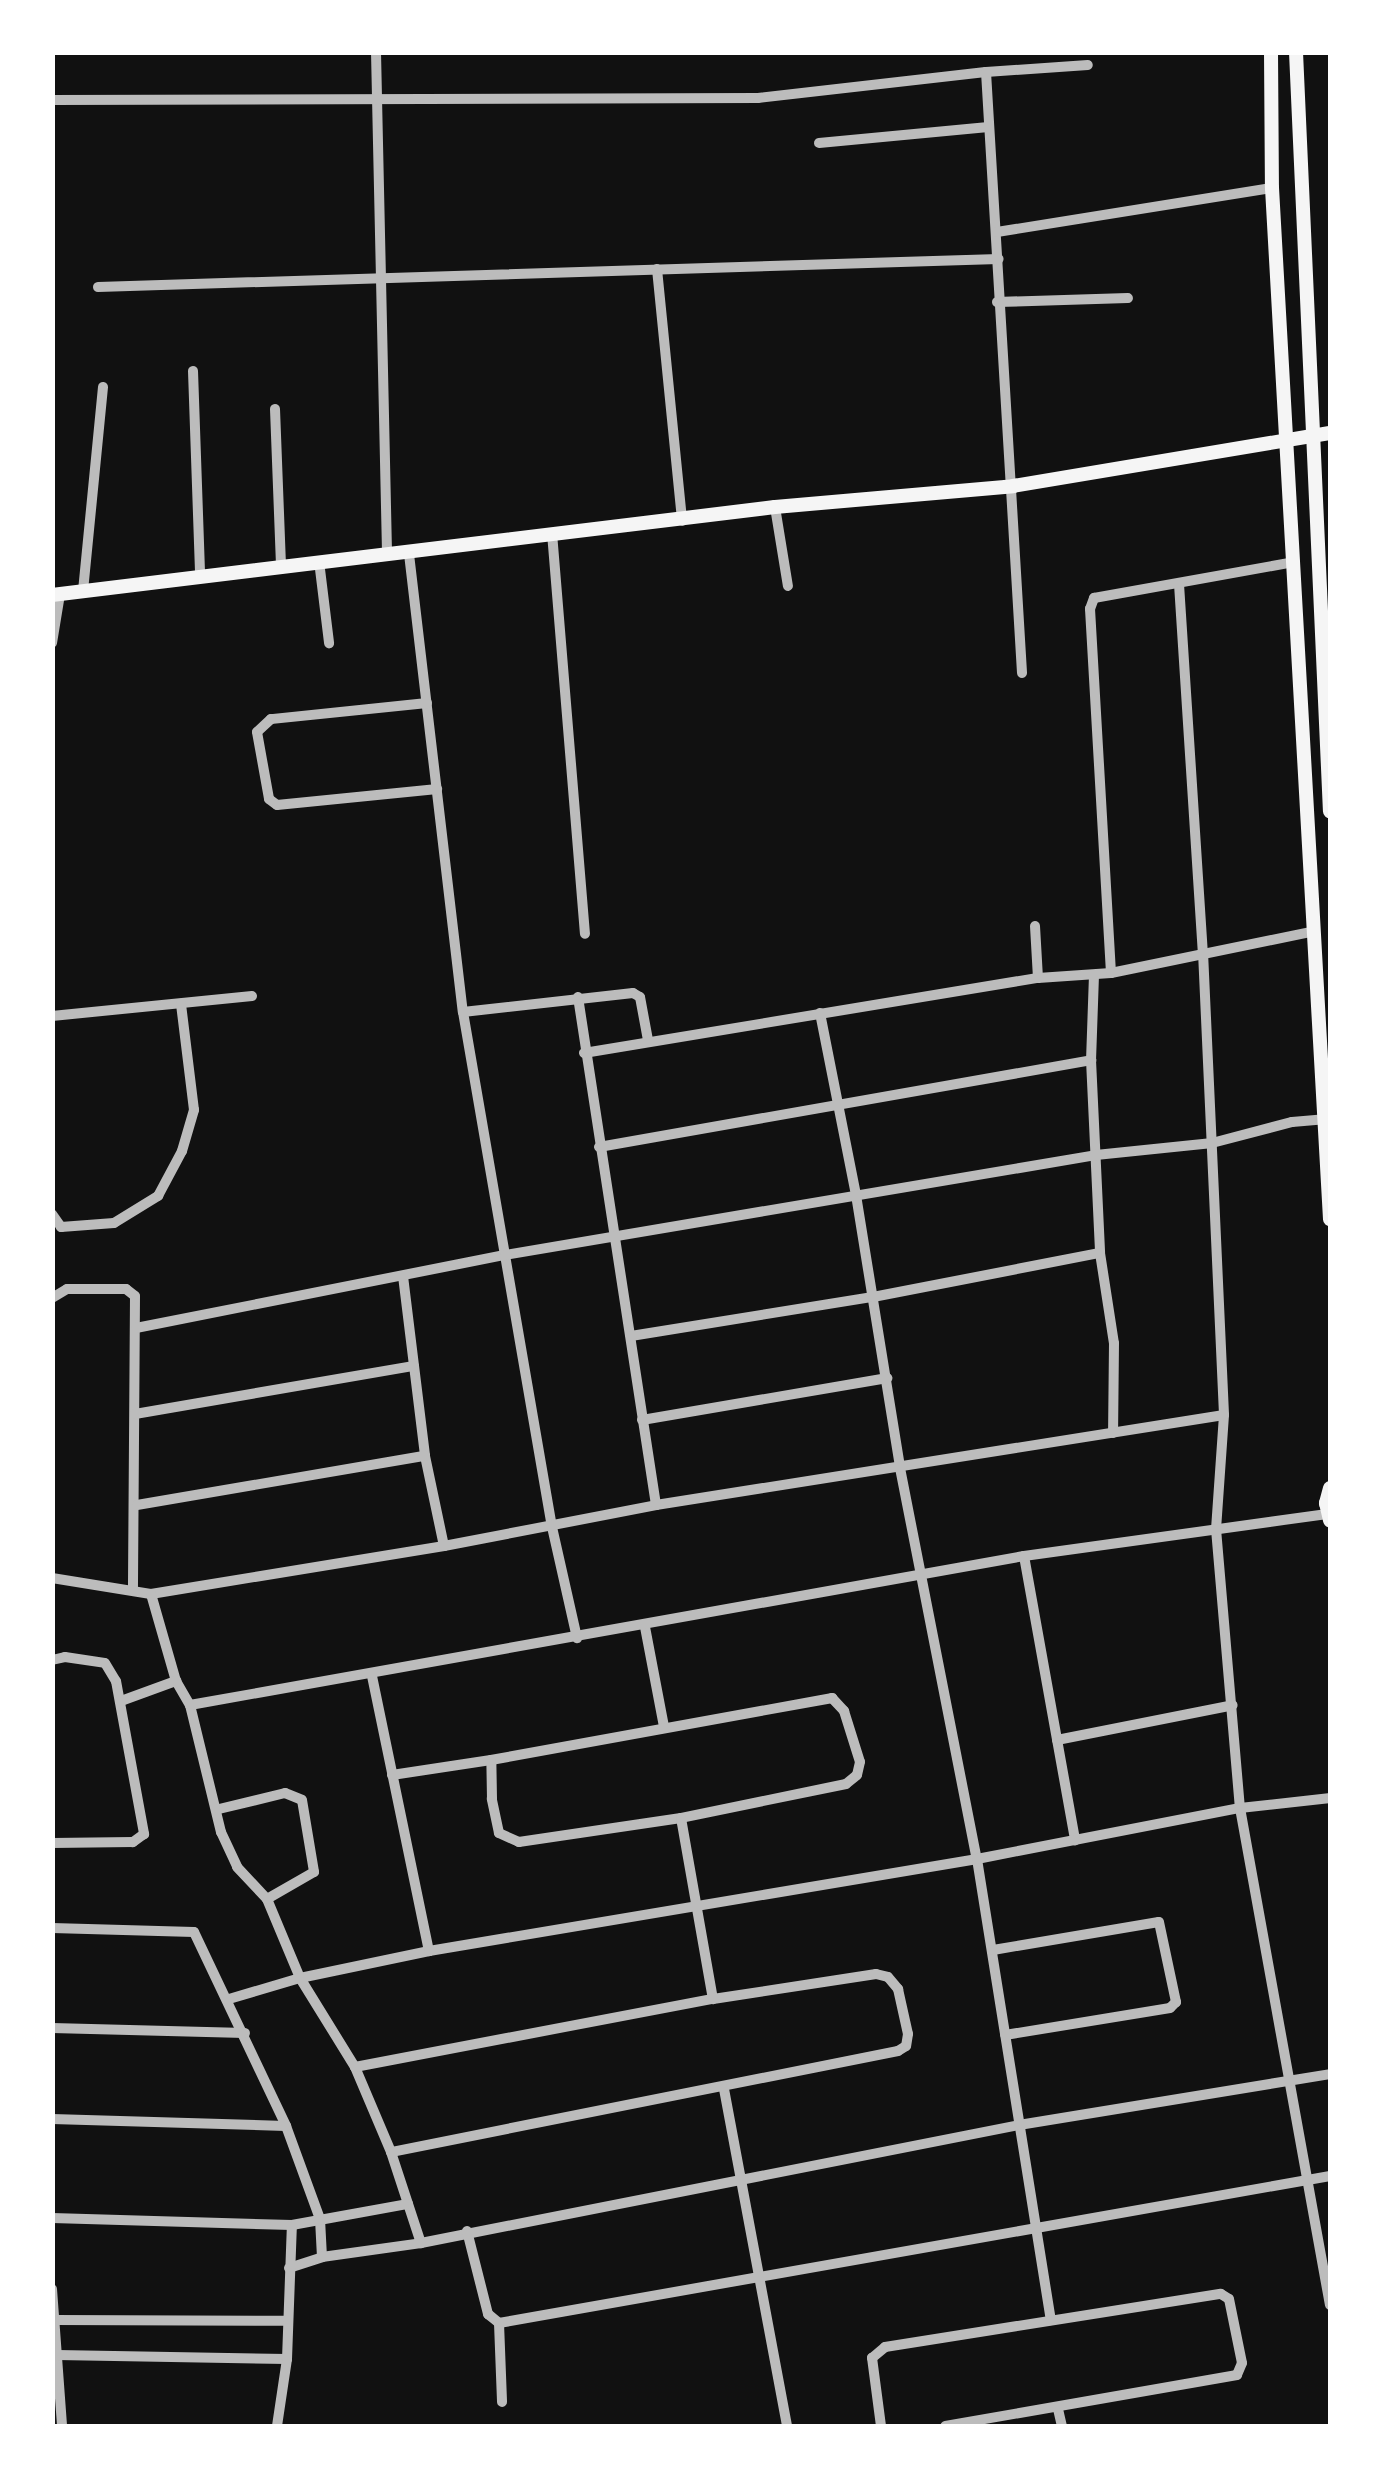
<!DOCTYPE html>
<style>
body{margin:0}
#map{position:relative;width:1383px;height:2479px;overflow:hidden;background:#111;font-family:"DM Sans",sans-serif}
div>[style]{position:absolute}
[style*='--x']{left:calc(var(--x)*1px);top:calc(var(--y)*1px);width:calc(var(--w)*1px);rotate:calc(var(--a)*1deg)}
.minor>*{height:10px;margin:-5px;padding:0 5px;transform-origin:5px;border-radius:5px;background:#bcbcbc}
.secondary>*{height:14px;margin:-7px;padding:0 7px;transform-origin:7px;border-radius:7px;background:#f5f5f5}
span{translate:-50% -50%;white-space:nowrap;text-align:center;line-height:1.15;-webkit-text-stroke:8px #fff;paint-order:stroke}
.frame{position:absolute;inset:0;border:55px solid #fff;pointer-events:none}
</style>
<div id="map">
<div class="minor">
<div style="--x:376;--y:52;--w:501;--a:88.74"></div>
<div style="--x:986;--y:72;--w:102;--a:-3.9"></div>
<div style="--x:52;--y:100;--w:706;--a:-0.16"></div>
<div style="--x:758;--y:98;--w:229;--a:-6.5"></div>
<div style="--x:986;--y:72;--w:602;--a:86.57"></div>
<div style="--x:819;--y:143;--w:170;--a:-5.4"></div>
<div style="--x:997;--y:232;--w:278;--a:-9.1"></div>
<div style="--x:657;--y:269;--w:253;--a:84.3"></div>
<div style="--x:98;--y:287;--w:901;--a:-1.78"></div>
<div style="--x:997;--y:302;--w:131;--a:-1.7"></div>
<div style="--x:193;--y:371;--w:203;--a:88"></div>
<div style="--x:275;--y:409;--w:156;--a:87.8"></div>
<div style="--x:775;--y:507;--w:80;--a:80.7"></div>
<div style="--x:552;--y:533;--w:402;--a:85.3"></div>
<div style="--x:409;--y:554;--w:461;--a:83.3"></div>
<div style="--x:463;--y:1012;--w:523;--a:80.2"></div>
<div style="--x:552;--y:1527;--w:114;--a:77.3"></div>
<div style="--x:319;--y:561;--w:83;--a:83"></div>
<div style="--x:1179;--y:584;--w:369;--a:86.3"></div>
<div style="--x:1203;--y:952;--w:463;--a:87.4"></div>
<div style="--x:1224;--y:1415;--w:114;--a:94"></div>
<div style="--x:1216;--y:1529;--w:280;--a:85.1"></div>
<div style="--x:1240;--y:1808;--w:505;--a:79.74"></div>
<div style="--x:83;--y:591;--w:205;--a:-84.4"></div>
<div style="--x:52;--y:643;--w:50;--a:-80.7"></div>
<div style="--x:427;--y:703;--w:157;--a:174.1"></div>
<div style="--x:271;--y:719;--w:19;--a:137"></div>
<div style="--x:257;--y:732;--w:68;--a:79.8"></div>
<div style="--x:269;--y:799;--w:10;--a:37"></div>
<div style="--x:277;--y:805;--w:161;--a:-5.7"></div>
<div style="--x:1035;--y:926;--w:52;--a:86.7"></div>
<div style="--x:1111;--y:973;--w:365;--a:-93.3"></div>
<div style="--x:1090;--y:609;--w:12;--a:-70"></div>
<div style="--x:1094;--y:598;--w:204;--a:-10.2"></div>
<div style="--x:1094;--y:975;--w:85;--a:92"></div>
<div style="--x:1091;--y:1060;--w:193;--a:87.3"></div>
<div style="--x:1100;--y:1253;--w:91;--a:81.2"></div>
<div style="--x:1114;--y:1343;--w:90;--a:90.6"></div>
<div style="--x:578;--y:997;--w:514;--a:81.27"></div>
<div style="--x:463;--y:1012;--w:171;--a:-6.4"></div>
<div style="--x:633;--y:993;--w:8;--a:30"></div>
<div style="--x:640;--y:997;--w:44;--a:79.5"></div>
<div style="--x:820;--y:1013;--w:186;--a:78.8"></div>
<div style="--x:856;--y:1195;--w:277;--a:80.8"></div>
<div style="--x:900;--y:1468;--w:399;--a:78.9"></div>
<div style="--x:977;--y:1859;--w:467;--a:80.9"></div>
<div style="--x:52;--y:1016;--w:201;--a:-5.7"></div>
<div style="--x:584;--y:1053;--w:460;--a:-9.4"></div>
<div style="--x:1038;--y:978;--w:73;--a:-3.9"></div>
<div style="--x:1111;--y:973;--w:208;--a:-11.6"></div>
<div style="--x:599;--y:1147;--w:500;--a:-10"></div>
<div style="--x:52;--y:1214;--w:16;--a:55"></div>
<div style="--x:61;--y:1227;--w:53;--a:-4.3"></div>
<div style="--x:114;--y:1223;--w:52;--a:-31.5"></div>
<div style="--x:158;--y:1196;--w:51;--a:-61.9"></div>
<div style="--x:182;--y:1151;--w:43;--a:-73.7"></div>
<div style="--x:194;--y:1110;--w:107;--a:-97"></div>
<div style="--x:403;--y:1276;--w:181;--a:83"></div>
<div style="--x:425;--y:1456;--w:92;--a:78.1"></div>
<div style="--x:52;--y:1298;--w:17;--a:-31"></div>
<div style="--x:67;--y:1289;--w:59;--a:0"></div>
<div style="--x:126;--y:1289;--w:11;--a:38"></div>
<div style="--x:135;--y:1296;--w:292;--a:90.4"></div>
<div style="--x:136;--y:1328;--w:376;--a:-11.2"></div>
<div style="--x:505;--y:1255;--w:599;--a:-9.6"></div>
<div style="--x:1096;--y:1155;--w:117;--a:-5.9"></div>
<div style="--x:1212;--y:1143;--w:83;--a:-14.7"></div>
<div style="--x:1292;--y:1122;--w:38;--a:-5"></div>
<div style="--x:631;--y:1336;--w:245;--a:-9.2"></div>
<div style="--x:873;--y:1297;--w:231;--a:-11"></div>
<div style="--x:135;--y:1414;--w:283;--a:-9.8"></div>
<div style="--x:642;--y:1420;--w:249;--a:-9.7"></div>
<div style="--x:137;--y:1505;--w:292;--a:-9.7"></div>
<div style="--x:1024;--y:1556;--w:289;--a:79.8"></div>
<div style="--x:52;--y:1578;--w:100;--a:9.2"></div>
<div style="--x:151;--y:1594;--w:297;--a:-9.3"></div>
<div style="--x:444;--y:1546;--w:216;--a:-10.9"></div>
<div style="--x:656;--y:1505;--w:575;--a:-9"></div>
<div style="--x:151;--y:1594;--w:91;--a:74"></div>
<div style="--x:176;--y:1681;--w:28;--a:60"></div>
<div style="--x:190;--y:1705;--w:131;--a:76.3"></div>
<div style="--x:221;--y:1832;--w:38;--a:65"></div>
<div style="--x:237;--y:1867;--w:44;--a:46.8"></div>
<div style="--x:267;--y:1899;--w:86;--a:67.3"></div>
<div style="--x:300;--y:1978;--w:105;--a:58.3"></div>
<div style="--x:355;--y:2067;--w:92;--a:67"></div>
<div style="--x:391;--y:2152;--w:96;--a:71.8"></div>
<div style="--x:421;--y:2243;--w:610;--a:-11.16"></div>
<div style="--x:1019;--y:2125;--w:315;--a:-9.3"></div>
<div style="--x:645;--y:1627;--w:102;--a:79.2"></div>
<div style="--x:52;--y:1660;--w:13;--a:-13"></div>
<div style="--x:65;--y:1657;--w:40;--a:8.5"></div>
<div style="--x:105;--y:1663;--w:21;--a:59"></div>
<div style="--x:116;--y:1681;--w:156;--a:79.6"></div>
<div style="--x:144;--y:1834;--w:14;--a:144"></div>
<div style="--x:133;--y:1842;--w:81;--a:179.3"></div>
<div style="--x:372;--y:1676;--w:281;--a:78.3"></div>
<div style="--x:832;--y:1698;--w:18;--a:47"></div>
<div style="--x:844;--y:1711;--w:53;--a:72.6"></div>
<div style="--x:860;--y:1762;--w:13;--a:103"></div>
<div style="--x:857;--y:1775;--w:14;--a:141"></div>
<div style="--x:846;--y:1784;--w:168;--a:168.4"></div>
<div style="--x:681;--y:1818;--w:164;--a:171.6"></div>
<div style="--x:519;--y:1842;--w:22;--a:-156"></div>
<div style="--x:499;--y:1833;--w:35;--a:-102"></div>
<div style="--x:492;--y:1799;--w:39;--a:-91"></div>
<div style="--x:491;--y:1760;--w:347;--a:-10.3"></div>
<div style="--x:121;--y:1701;--w:59;--a:-20"></div>
<div style="--x:190;--y:1705;--w:847;--a:-10.13"></div>
<div style="--x:1024;--y:1556;--w:306;--a:-7.9"></div>
<div style="--x:1057;--y:1740;--w:179;--a:-11.2"></div>
<div style="--x:392;--y:1775;--w:100;--a:-8.6"></div>
<div style="--x:219;--y:1809;--w:68;--a:-13.6"></div>
<div style="--x:285;--y:1793;--w:18;--a:22"></div>
<div style="--x:302;--y:1800;--w:73;--a:80.5"></div>
<div style="--x:314;--y:1872;--w:54;--a:150.1"></div>
<div style="--x:681;--y:1818;--w:184;--a:80"></div>
<div style="--x:52;--y:1928;--w:142;--a:1.6"></div>
<div style="--x:194;--y:1932;--w:215;--a:64.6"></div>
<div style="--x:286;--y:2126;--w:99;--a:69.9"></div>
<div style="--x:320;--y:2219;--w:38;--a:87"></div>
<div style="--x:993;--y:1950;--w:168;--a:-9.6"></div>
<div style="--x:1159;--y:1922;--w:82;--a:78"></div>
<div style="--x:1176;--y:2002;--w:8;--a:135"></div>
<div style="--x:1170;--y:2008;--w:167;--a:170.7"></div>
<div style="--x:229;--y:1999;--w:74;--a:-16.5"></div>
<div style="--x:300;--y:1978;--w:132;--a:-11.8"></div>
<div style="--x:429;--y:1951;--w:556;--a:-9.53"></div>
<div style="--x:977;--y:1859;--w:268;--a:-11"></div>
<div style="--x:1240;--y:1808;--w:91;--a:-6.3"></div>
<div style="--x:52;--y:2028;--w:193;--a:1.5"></div>
<div style="--x:355;--y:2067;--w:364;--a:-10.8"></div>
<div style="--x:713;--y:1999;--w:165;--a:-8.7"></div>
<div style="--x:876;--y:1974;--w:12;--a:14"></div>
<div style="--x:888;--y:1977;--w:16;--a:50"></div>
<div style="--x:898;--y:1989;--w:46;--a:77.5"></div>
<div style="--x:908;--y:2034;--w:12;--a:99"></div>
<div style="--x:906;--y:2046;--w:9;--a:148"></div>
<div style="--x:898;--y:2051;--w:517;--a:168.73"></div>
<div style="--x:724;--y:2089;--w:343;--a:79.4"></div>
<div style="--x:52;--y:2119;--w:234;--a:1.7"></div>
<div style="--x:52;--y:2218;--w:240;--a:1.7"></div>
<div style="--x:292;--y:2225;--w:118;--a:-10.3"></div>
<div style="--x:467;--y:2231;--w:86;--a:75.8"></div>
<div style="--x:488;--y:2314;--w:14;--a:39"></div>
<div style="--x:499;--y:2323;--w:844;--a:-10.03"></div>
<div style="--x:289;--y:2268;--w:35;--a:-18"></div>
<div style="--x:322;--y:2257;--w:100;--a:-8"></div>
<div style="--x:52;--y:2289;--w:137;--a:85.8"></div>
<div style="--x:55;--y:2320;--w:233;--a:0.2"></div>
<div style="--x:499;--y:2323;--w:79;--a:87.8"></div>
<div style="--x:57;--y:2355;--w:230;--a:1"></div>
<div style="--x:1058;--y:2409;--w:17;--a:77"></div>
<div style="--x:277;--y:2426;--w:68;--a:-81.5"></div>
<div style="--x:287;--y:2359;--w:134;--a:-87.9"></div>
<div style="--x:881;--y:2426;--w:69;--a:-97.5"></div>
<div style="--x:872;--y:2358;--w:17;--a:-40"></div>
<div style="--x:885;--y:2347;--w:340;--a:-9"></div>
<div style="--x:1221;--y:2294;--w:9;--a:32"></div>
<div style="--x:1229;--y:2299;--w:65;--a:78.5"></div>
<div style="--x:1242;--y:2363;--w:13;--a:113"></div>
<div style="--x:1237;--y:2375;--w:296;--a:170.1"></div>
</div>
<div class="secondary">
<div style="--x:1271;--y:52;--w:136;--a:89.6"></div>
<div style="--x:1272;--y:188;--w:1033;--a:86.78"></div>
<div style="--x:1296;--y:52;--w:760;--a:87.44"></div>
<div style="--x:52;--y:595;--w:728;--a:-6.94"></div>
<div style="--x:775;--y:507;--w:239;--a:-5"></div>
<div style="--x:1013;--y:486;--w:321;--a:-9.5"></div>
<div style="--x:1330;--y:1488;--w:16;--a:105"></div>
<div style="--x:1326;--y:1503;--w:18;--a:77"></div>
</div>
<div class="frame"></div>
</div>
